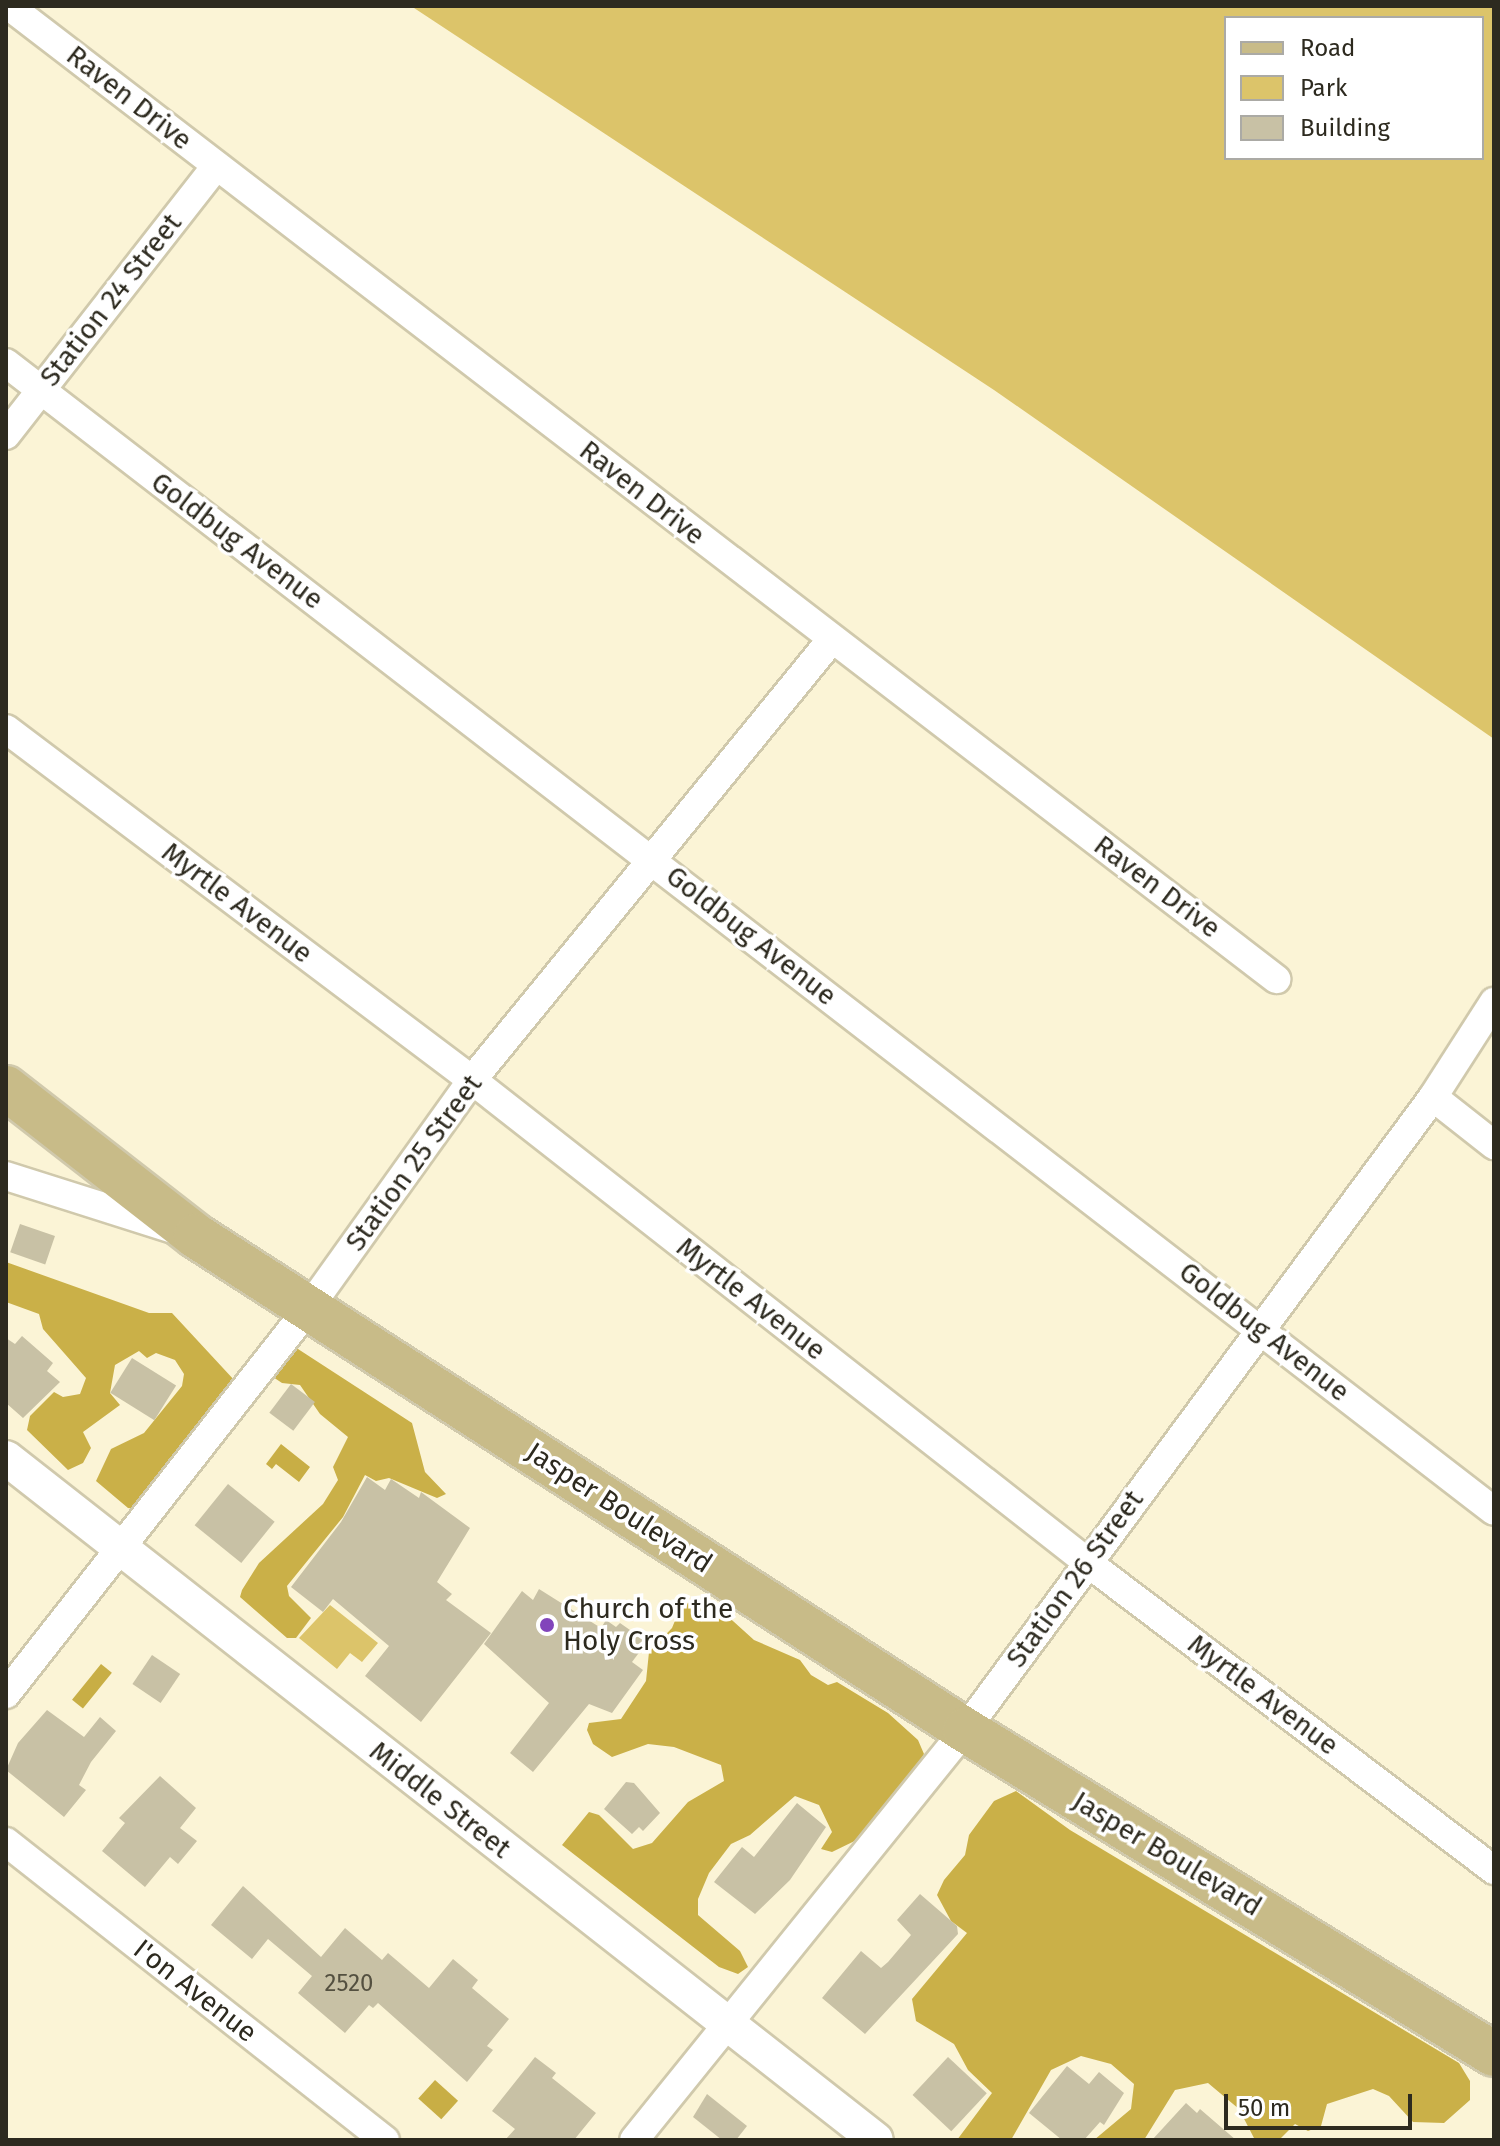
<!DOCTYPE html>
<style>
body{margin:0}
#map{position:relative;width:1500px;height:2146px;overflow:hidden;background:#fbf4d6;font-family:"Fira Sans",sans-serif}
div>[style]{position:absolute}
[style*='--x']{left:calc(var(--x)*1px);top:calc(var(--y)*1px);width:calc(var(--w)*1px);rotate:calc(var(--a)*1deg)}
.green>*{inset:0;background:#dcc46a}
.forest>*{inset:0;background:#cab048}
.water>*{inset:0;background:#c8ae45;transform-origin:0 0}
.building>*{inset:0;background:#c8c1a5;transform-origin:0 0}
.roads{filter:drop-shadow(2px 0 #d0c9ac) drop-shadow(-2px 0 #d0c9ac) drop-shadow(0 2px #d0c9ac) drop-shadow(0 -2px #d0c9ac)}
.minor>*{height:28px;margin:-14px;padding:0 14px;transform-origin:14px;border-radius:14px;background:#fff}
.tertiary>*{height:34px;margin:-17px;padding:0 17px;transform-origin:17px;border-radius:17px;background:#fff}
.primary>*{height:44px;margin:-22px;padding:0 22px;transform-origin:22px;border-radius:22px;background:#c8bb88}
.dots>*{width:22px;height:22px;translate:-50% -50%;box-sizing:border-box;border:4px solid #fff;border-radius:50%}
span{translate:-50% -50%;white-space:nowrap;text-align:center;line-height:1.15;-webkit-text-stroke:7px #fff;paint-order:stroke}
.number-label{font-size:24px;color:#545040}
.number-label span{-webkit-text-stroke-width:0}
.street-label{font-size:28px;color:#2d2a1f}
.poi-label{font-size:28px;color:#2d2a1f}
.left{translate:0 -50%;text-align:left}
.frame{position:absolute;inset:0;border:8px solid #2d2a1f;pointer-events:none}
.legend{position:absolute;left:1224px;top:16px;width:260px;height:144px;box-sizing:border-box;background:#fff;border:2px solid #abaaa5;margin:0;padding:10px 14px;list-style:none;font-size:24px;color:#2d2a1f}
.legend li{display:flex;align-items:center;gap:16px;height:40px}
.legend b{width:40px;border:2px solid #abaaa5}
.scale{position:absolute;left:1224px;top:2094px;width:188px;height:36px;box-sizing:border-box;border:4px solid #2d2a1f;border-top:0;padding-left:10px;font-size:24px;line-height:28px;white-space:nowrap;color:#2d2a1f;-webkit-text-stroke:6px #fff;paint-order:stroke}
</style>
<div id="map">
<div class="green">
<div style="clip-path:polygon(evenodd,411px 6px,1494px 6px,1494px 739px,994px 390px,411px 6px,1226px 18px,1482px 18px,1482px 158px,1226px 158px,1226px 18px)"></div>
<div style="clip-path:polygon(330px 1605px,378px 1643px,362px 1662px,350px 1653px,337px 1669px,299px 1638px)"></div>
</div>
<div class="forest">
<div style="clip-path:polygon(6px 1262px,149px 1313px,172px 1313px,235px 1381px,137px 1509px,128px 1508px,96px 1481px,111px 1449px,144px 1433px,182px 1386px,184px 1374px,175px 1360px,156px 1353px,147px 1358px,139px 1351px,115px 1365px,110px 1393px,120px 1405px,83px 1432px,91px 1448px,83px 1463px,68px 1470px,27px 1430px,30px 1416px,54px 1392px,63px 1397px,80px 1394px,86px 1378px,43px 1329px,39px 1314px,6px 1302px)"></div>
<div style="clip-path:polygon(298px 1349px,412px 1423px,425px 1472px,446px 1494px,437px 1498px,389px 1478px,376px 1481px,365px 1475px,343px 1517px,287px 1586px,289px 1596px,311px 1618px,296px 1638px,287px 1638px,240px 1597px,242px 1590px,259px 1563px,323px 1504px,338px 1480px,333px 1467px,348px 1437px,320px 1414px,300px 1385px,282px 1383px,270px 1375px,281px 1353px)"></div>
<div style="clip-path:polygon(698px 1599px,723px 1612px,754px 1640px,800px 1660px,811px 1675px,828px 1685px,837px 1682px,888px 1713px,918px 1740px,924px 1754px,897px 1803px,869px 1834px,832px 1852px,821px 1849px,832px 1832px,819px 1805px,795px 1796px,750px 1835px,731px 1844px,709px 1873px,698px 1899px,698px 1915px,740px 1951px,748px 1967px,738px 1974px,719px 1967px,562px 1845px,589px 1812px,599px 1815px,633px 1849px,652px 1843px,688px 1802px,724px 1781px,721px 1765px,674px 1747px,648px 1744px,612px 1757px,593px 1744px,587px 1730px,589px 1723px,621px 1719px,646px 1681px,649px 1652px,672px 1628px,681px 1606px)"></div>
<div style="clip-path:polygon(1016px 1791px,1070px 1830px,1459px 2063px,1470px 2081px,1470px 2100px,1444px 2123px,1413px 2122px,1389px 2096px,1373px 2089px,1327px 2104px,1321px 2126px,1308px 2131px,1295px 2124px,1279px 2140px,1255px 2140px,1239px 2109px,1208px 2083px,1175px 2090px,1144px 2140px,1094px 2140px,1131px 2109px,1134px 2084px,1111px 2064px,1081px 2056px,1051px 2070px,1011px 2140px,957px 2140px,992px 2093px,968px 2070px,954px 2044px,916px 2021px,912px 1999px,967px 1933px,951px 1921px,937px 1895px,944px 1880px,965px 1855px,969px 1835px,994px 1801px)"></div>
</div>
<div class="water">
<div style="clip-path:polygon(281px 1444px,310px 1467px,299px 1482px,276px 1464px,272px 1469px,266px 1464px)"></div>
<div style="left:101px;top:1664px;width:14px;height:46px;rotate:39deg"></div>
<div style="left:435px;top:2080px;width:31px;height:25px;rotate:42deg"></div>
</div>
<div class="building">
<div style="left:20px;top:1224px;width:37px;height:30px;rotate:19deg"></div>
<div style="clip-path:polygon(22px 1336px,53px 1363px,47px 1371px,60px 1382px,23px 1418px,6px 1403px,6px 1338px,15px 1344px)"></div>
<div style="left:132px;top:1358px;width:52px;height:41px;rotate:32deg"></div>
<div style="left:291px;top:1384px;width:30px;height:36px;rotate:37deg"></div>
<div style="clip-path:polygon(367px 1477px,385px 1490px,391px 1479px,419px 1498px,421px 1492px,470px 1528px,437px 1582px,452px 1594px,446px 1600px,491px 1633px,421px 1722px,365px 1676px,389px 1646px,333px 1599px,323px 1612px,291px 1587px,341px 1522px)"></div>
<div style="left:228px;top:1484px;width:60px;height:53px;rotate:39deg"></div>
<div style="clip-path:polygon(539px 1589px,601px 1628px,606px 1620px,616px 1627px,620px 1623px,647px 1642px,632px 1662px,643px 1670px,612px 1713px,589px 1704px,533px 1772px,510px 1753px,549px 1703px,484px 1644px,522px 1591px,533px 1600px)"></div>
<div style="left:152px;top:1655px;width:34px;height:35px;rotate:34deg"></div>
<div style="clip-path:polygon(47px 1710px,84px 1737px,100px 1717px,116px 1731px,91px 1762px,79px 1785px,86px 1790px,64px 1817px,6px 1770px,18px 1743px)"></div>
<div style="clip-path:polygon(160px 1776px,196px 1808px,180px 1828px,197px 1841px,178px 1864px,170px 1857px,145px 1887px,102px 1851px,125px 1823px,119px 1818px)"></div>
<div style="clip-path:polygon(626px 1782px,634px 1783px,660px 1813px,643px 1831px,639px 1827px,632px 1834px,604px 1809px)"></div>
<div style="clip-path:polygon(797px 1803px,826px 1827px,790px 1880px,755px 1914px,714px 1882px,742px 1847px,754px 1857px)"></div>
<div style="clip-path:polygon(243px 1886px,321px 1957px,345px 1928px,382px 1960px,388px 1953px,429px 1988px,453px 1959px,478px 1980px,472px 1988px,509px 2019px,487px 2046px,493px 2050px,467px 2082px,378px 2003px,373px 2008px,369px 2005px,345px 2033px,298px 1993px,312px 1976px,268px 1939px,252px 1959px,211px 1925px)"></div>
<div style="clip-path:polygon(920px 1894px,957px 1926px,958px 1934px,865px 2034px,822px 1998px,861px 1951px,881px 1968px,888px 1962px,911px 1935px,897px 1920px)"></div>
<div style="clip-path:polygon(535px 2057px,556px 2073px,552px 2078px,596px 2113px,574px 2140px,505px 2140px,515px 2129px,492px 2111px)"></div>
<div style="left:948px;top:2057px;width:53px;height:52px;rotate:43deg"></div>
<div style="clip-path:polygon(1067px 2066px,1089px 2084px,1099px 2072px,1124px 2093px,1104px 2125px,1100px 2122px,1084px 2140px,1062px 2140px,1029px 2113px)"></div>
<div style="clip-path:polygon(707px 2094px,747px 2126px,736px 2140px,722px 2140px,693px 2117px)"></div>
<div style="clip-path:polygon(1186px 2103px,1197px 2113px,1200px 2109px,1236px 2140px,1152px 2140px)"></div>
</div>
<div class="roads">
<div class="minor">
<div style="--x:9;--y:6;--w:1598;--a:37.52"></div>
<div style="--x:6;--y:363;--w:1879;--a:37.65"></div>
<div style="--x:6;--y:435;--w:341;--a:-52"></div>
<div style="--x:6;--y:729;--w:583;--a:36.99"></div>
<div style="--x:472;--y:1080;--w:798;--a:38.08"></div>
<div style="--x:1100;--y:1572;--w:494;--a:37.1"></div>
<div style="--x:1433;--y:1097;--w:78;--a:38.2"></div>
<div style="--x:6;--y:1176;--w:175;--a:17.6"></div>
<div style="--x:6;--y:1694;--w:489;--a:-51.9"></div>
<div style="--x:308;--y:1309;--w:282;--a:-54.4"></div>
<div style="--x:472;--y:1080;--w:569;--a:-50.77"></div>
<div style="--x:6;--y:1842;--w:482;--a:38.2"></div>
<div style="--x:634;--y:2140;--w:527;--a:-51.09"></div>
<div style="--x:965;--y:1730;--w:787;--a:-53.52"></div>
<div style="--x:1433;--y:1097;--w:113;--a:-57.3"></div>
</div>
<div class="tertiary">
<div style="--x:6;--y:1458;--w:1105;--a:38.09"></div>
</div>
<div class="primary">
<div style="--x:6;--y:1088;--w:241;--a:37.9"></div>
<div style="--x:196;--y:1236;--w:914;--a:32.72"></div>
<div style="--x:965;--y:1730;--w:620;--a:31.49"></div>
</div>
</div>
<div class="dots">
<div style="left:547px;top:1625px;background:#8245bb"></div>
</div>
<div class="number-label">
<span style="left:349px;top:1984px">2520</span>
</div>
<div class="street-label">
<span style="left:129px;top:98px;rotate:38deg">Raven Drive</span>
<span style="left:111px;top:300px;rotate:-52deg">Station 24 Street</span>
<span style="left:642px;top:493px;rotate:38deg">Raven Drive</span>
<span style="left:237px;top:541px;rotate:37deg">Goldbug Avenue</span>
<span style="left:1157px;top:887px;rotate:37deg">Raven Drive</span>
<span style="left:237px;top:903px;rotate:37deg">Myrtle Avenue</span>
<span style="left:751px;top:936px;rotate:38deg">Goldbug Avenue</span>
<span style="left:414px;top:1163px;rotate:-54deg">Station 25 Street</span>
<span style="left:751px;top:1299px;rotate:38deg">Myrtle Avenue</span>
<span style="left:1264px;top:1332px;rotate:38deg">Goldbug Avenue</span>
<span style="left:619px;top:1508px;rotate:33deg">Jasper Boulevard</span>
<span style="left:1075px;top:1579px;rotate:-54deg">Station 26 Street</span>
<span style="left:1263px;top:1695px;rotate:37deg">Myrtle Avenue</span>
<span style="left:440px;top:1800px;rotate:38deg">Middle Street</span>
<span style="left:1167px;top:1854px;rotate:31deg">Jasper Boulevard</span>
<span style="left:195px;top:1991px;rotate:38deg">I'on Avenue</span>
</div>
<div class="poi-label">
<span class="left" style="left:563px;top:1625px">Church of the<br>Holy Cross</span>
</div>
<div class="frame"></div>
<ul class="legend">
<li><b style="height:10px;background:#c8bb88"></b>Road</li>
<li><b style="height:22px;background:#dcc46a"></b>Park</li>
<li><b style="height:22px;background:#c8c1a5"></b>Building</li>
</ul>
<div class="scale">50 m</div>
</div>
